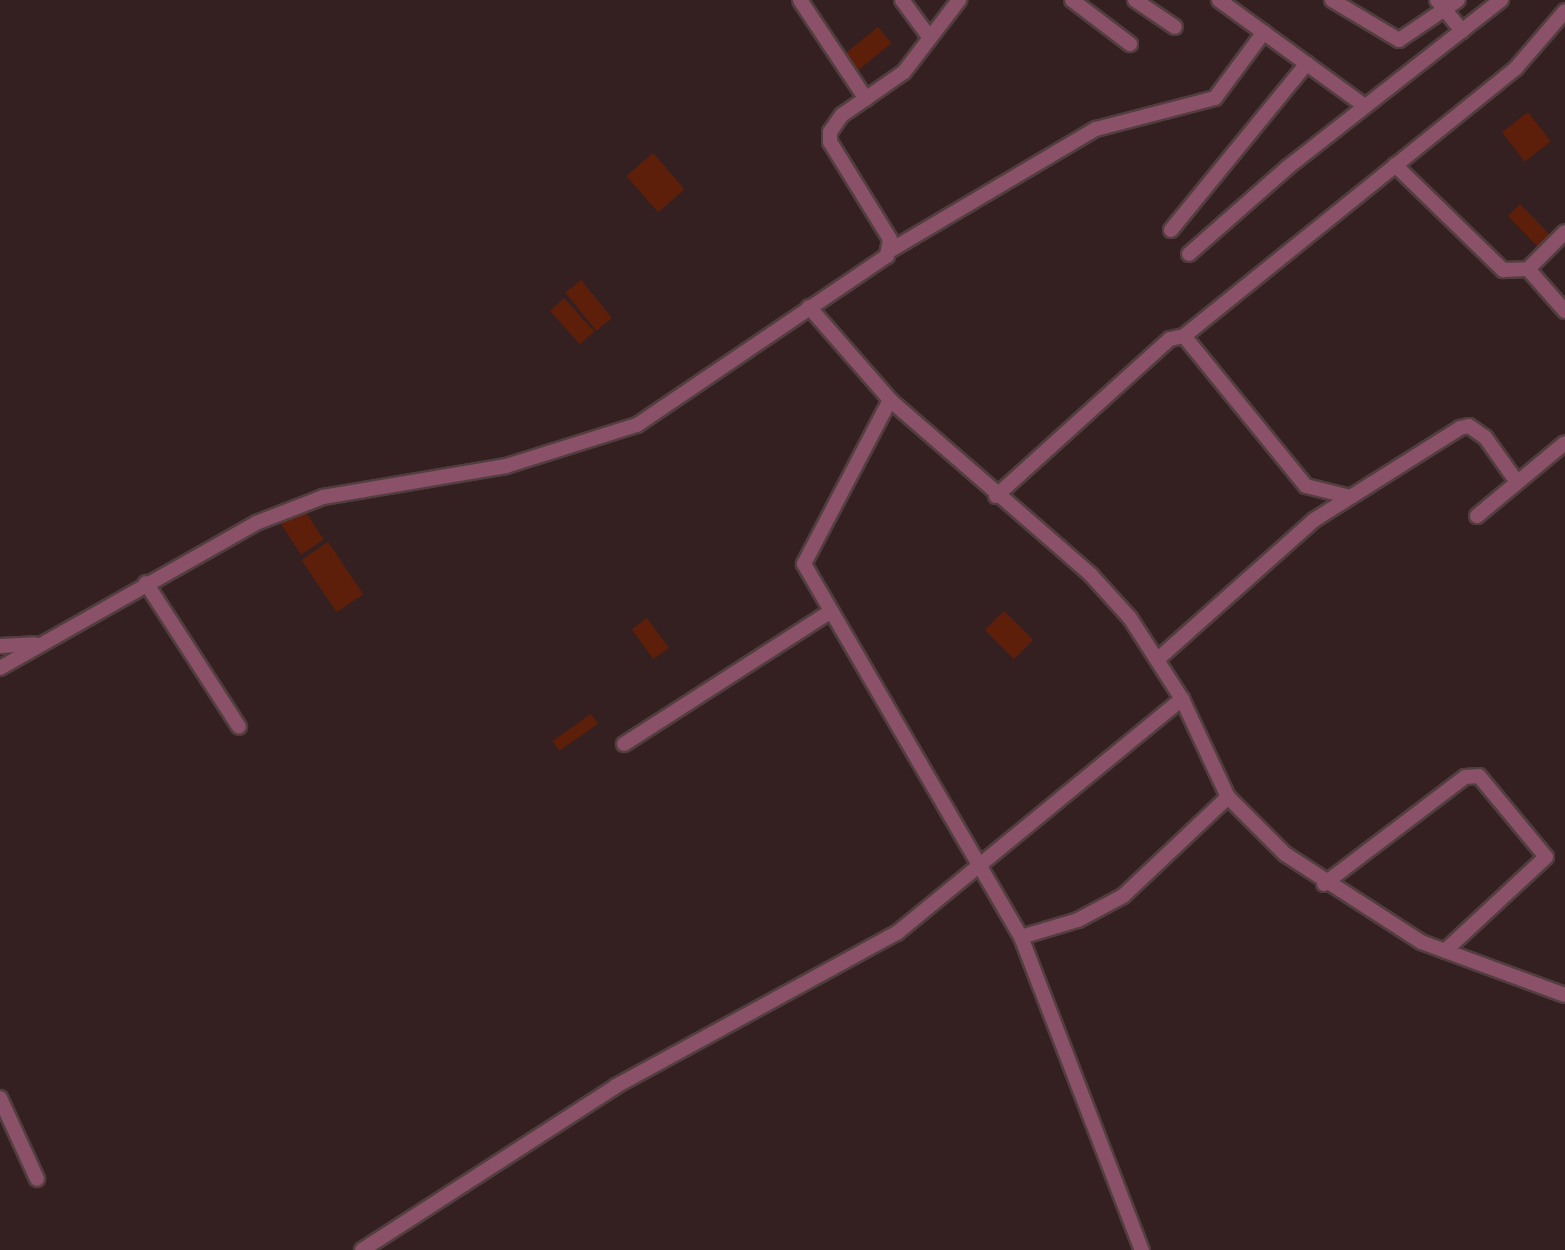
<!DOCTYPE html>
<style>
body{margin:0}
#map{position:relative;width:1565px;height:1250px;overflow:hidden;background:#352021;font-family:Mulish,sans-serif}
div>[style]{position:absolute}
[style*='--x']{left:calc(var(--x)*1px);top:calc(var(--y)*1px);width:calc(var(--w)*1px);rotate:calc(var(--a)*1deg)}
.building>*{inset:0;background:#5d1f09;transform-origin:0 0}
.roads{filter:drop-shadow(2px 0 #523e3f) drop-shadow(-2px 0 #523e3f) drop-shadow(0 2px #523e3f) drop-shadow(0 -2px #523e3f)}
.street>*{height:14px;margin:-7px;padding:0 7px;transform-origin:7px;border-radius:7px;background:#8a5169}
span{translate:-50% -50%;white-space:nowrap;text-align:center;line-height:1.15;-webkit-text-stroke:7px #160c0d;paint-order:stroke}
</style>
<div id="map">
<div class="building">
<div style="left:878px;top:27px;width:21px;height:42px;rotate:51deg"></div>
<div style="left:1528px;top:112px;width:37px;height:33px;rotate:52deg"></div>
<div style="left:653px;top:153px;width:48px;height:35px;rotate:49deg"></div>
<div style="left:1520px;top:204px;width:45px;height:17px;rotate:46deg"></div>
<div style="left:581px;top:280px;width:49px;height:20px;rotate:51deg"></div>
<div style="left:564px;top:298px;width:45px;height:19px;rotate:48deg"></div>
<div style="left:303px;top:508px;width:38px;height:27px;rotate:57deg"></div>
<div style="left:328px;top:542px;width:63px;height:32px;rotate:56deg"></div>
<div style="left:1004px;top:611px;width:41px;height:27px;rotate:45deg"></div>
<div style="left:647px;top:618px;width:37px;height:19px;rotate:54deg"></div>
<div style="left:591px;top:714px;width:12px;height:47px;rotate:55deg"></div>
</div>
<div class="roads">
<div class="street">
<div style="--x:800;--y:0;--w:119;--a:56.3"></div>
<div style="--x:902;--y:0;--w:47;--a:53.6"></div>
<div style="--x:1072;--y:0;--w:73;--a:37.2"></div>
<div style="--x:1135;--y:0;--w:48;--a:34"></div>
<div style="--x:1219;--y:0;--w:180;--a:36"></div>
<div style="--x:1332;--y:0;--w:78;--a:30.8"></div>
<div style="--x:1399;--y:40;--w:71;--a:-34.1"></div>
<div style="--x:1437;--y:0;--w:40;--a:51"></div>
<div style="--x:1395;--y:165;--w:151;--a:44.2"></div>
<div style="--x:1503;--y:270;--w:25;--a:-2"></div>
<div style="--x:1528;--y:269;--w:56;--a:48.6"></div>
<div style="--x:1171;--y:230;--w:215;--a:-50.8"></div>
<div style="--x:891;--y:250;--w:238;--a:-30.6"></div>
<div style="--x:1096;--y:129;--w:123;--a:-14.6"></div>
<div style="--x:1215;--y:98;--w:82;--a:-53.4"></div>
<div style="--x:1189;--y:254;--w:132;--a:-41.3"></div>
<div style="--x:1288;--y:167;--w:271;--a:-38.1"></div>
<div style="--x:1528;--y:269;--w:52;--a:-45"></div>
<div style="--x:809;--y:307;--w:123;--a:48.9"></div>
<div style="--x:890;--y:400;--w:267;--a:41"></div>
<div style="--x:1091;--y:575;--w:58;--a:47.8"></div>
<div style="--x:1130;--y:618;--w:96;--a:57.3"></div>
<div style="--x:1182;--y:699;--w:108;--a:64.9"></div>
<div style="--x:1228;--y:797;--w:81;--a:45"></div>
<div style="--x:1285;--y:854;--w:162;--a:32.9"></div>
<div style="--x:1421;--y:942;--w:153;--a:20.2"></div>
<div style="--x:1184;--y:336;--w:427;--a:-38.9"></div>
<div style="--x:1516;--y:68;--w:75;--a:-49.3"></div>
<div style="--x:890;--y:400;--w:185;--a:117.7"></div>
<div style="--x:804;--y:564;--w:432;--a:59.8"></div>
<div style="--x:1021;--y:937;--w:336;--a:68.9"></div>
<div style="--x:996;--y:496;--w:234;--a:-42.1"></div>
<div style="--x:1170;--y:339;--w:14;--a:-12"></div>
<div style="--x:1184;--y:336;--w:193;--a:50.9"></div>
<div style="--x:1306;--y:486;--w:42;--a:13.7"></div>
<div style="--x:1477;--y:516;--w:114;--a:-39.7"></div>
<div style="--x:146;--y:583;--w:171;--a:57.1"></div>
<div style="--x:0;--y:646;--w:35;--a:-3"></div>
<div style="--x:1158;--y:659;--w:209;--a:-41.7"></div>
<div style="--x:1314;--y:520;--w:173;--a:-32.2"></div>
<div style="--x:1460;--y:428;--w:9;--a:-13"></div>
<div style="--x:1469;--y:426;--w:19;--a:35"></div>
<div style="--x:1485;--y:437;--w:55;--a:54.6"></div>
<div style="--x:0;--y:668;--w:294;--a:-29.5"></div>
<div style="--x:256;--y:523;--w:72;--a:-21.2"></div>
<div style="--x:323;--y:497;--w:186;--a:-9.6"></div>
<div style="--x:506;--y:466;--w:137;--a:-17.4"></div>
<div style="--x:637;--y:425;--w:302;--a:-34.1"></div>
<div style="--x:887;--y:256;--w:17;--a:-80"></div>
<div style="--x:890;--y:239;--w:114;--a:-121.7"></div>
<div style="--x:830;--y:142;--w:10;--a:-90"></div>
<div style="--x:830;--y:132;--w:21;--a:-55"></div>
<div style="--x:842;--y:115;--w:75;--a:-34.7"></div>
<div style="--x:904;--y:72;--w:91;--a:-52.6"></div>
<div style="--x:624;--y:744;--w:246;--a:-32.7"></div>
<div style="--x:1324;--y:884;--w:177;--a:-37.2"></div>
<div style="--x:1465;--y:777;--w:14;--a:-4"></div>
<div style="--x:1479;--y:776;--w:105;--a:50.4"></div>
<div style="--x:1546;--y:857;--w:138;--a:137.1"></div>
<div style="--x:1021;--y:937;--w:59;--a:-16.6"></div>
<div style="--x:1078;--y:920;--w:51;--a:-28.1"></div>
<div style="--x:1123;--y:896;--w:144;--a:-43.3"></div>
<div style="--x:0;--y:1098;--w:89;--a:65.4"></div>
<div style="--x:362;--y:1250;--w:302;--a:-32.8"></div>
<div style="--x:616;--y:1086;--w:320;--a:-28.6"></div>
<div style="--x:897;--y:933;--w:369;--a:-39.4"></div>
</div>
</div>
</div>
